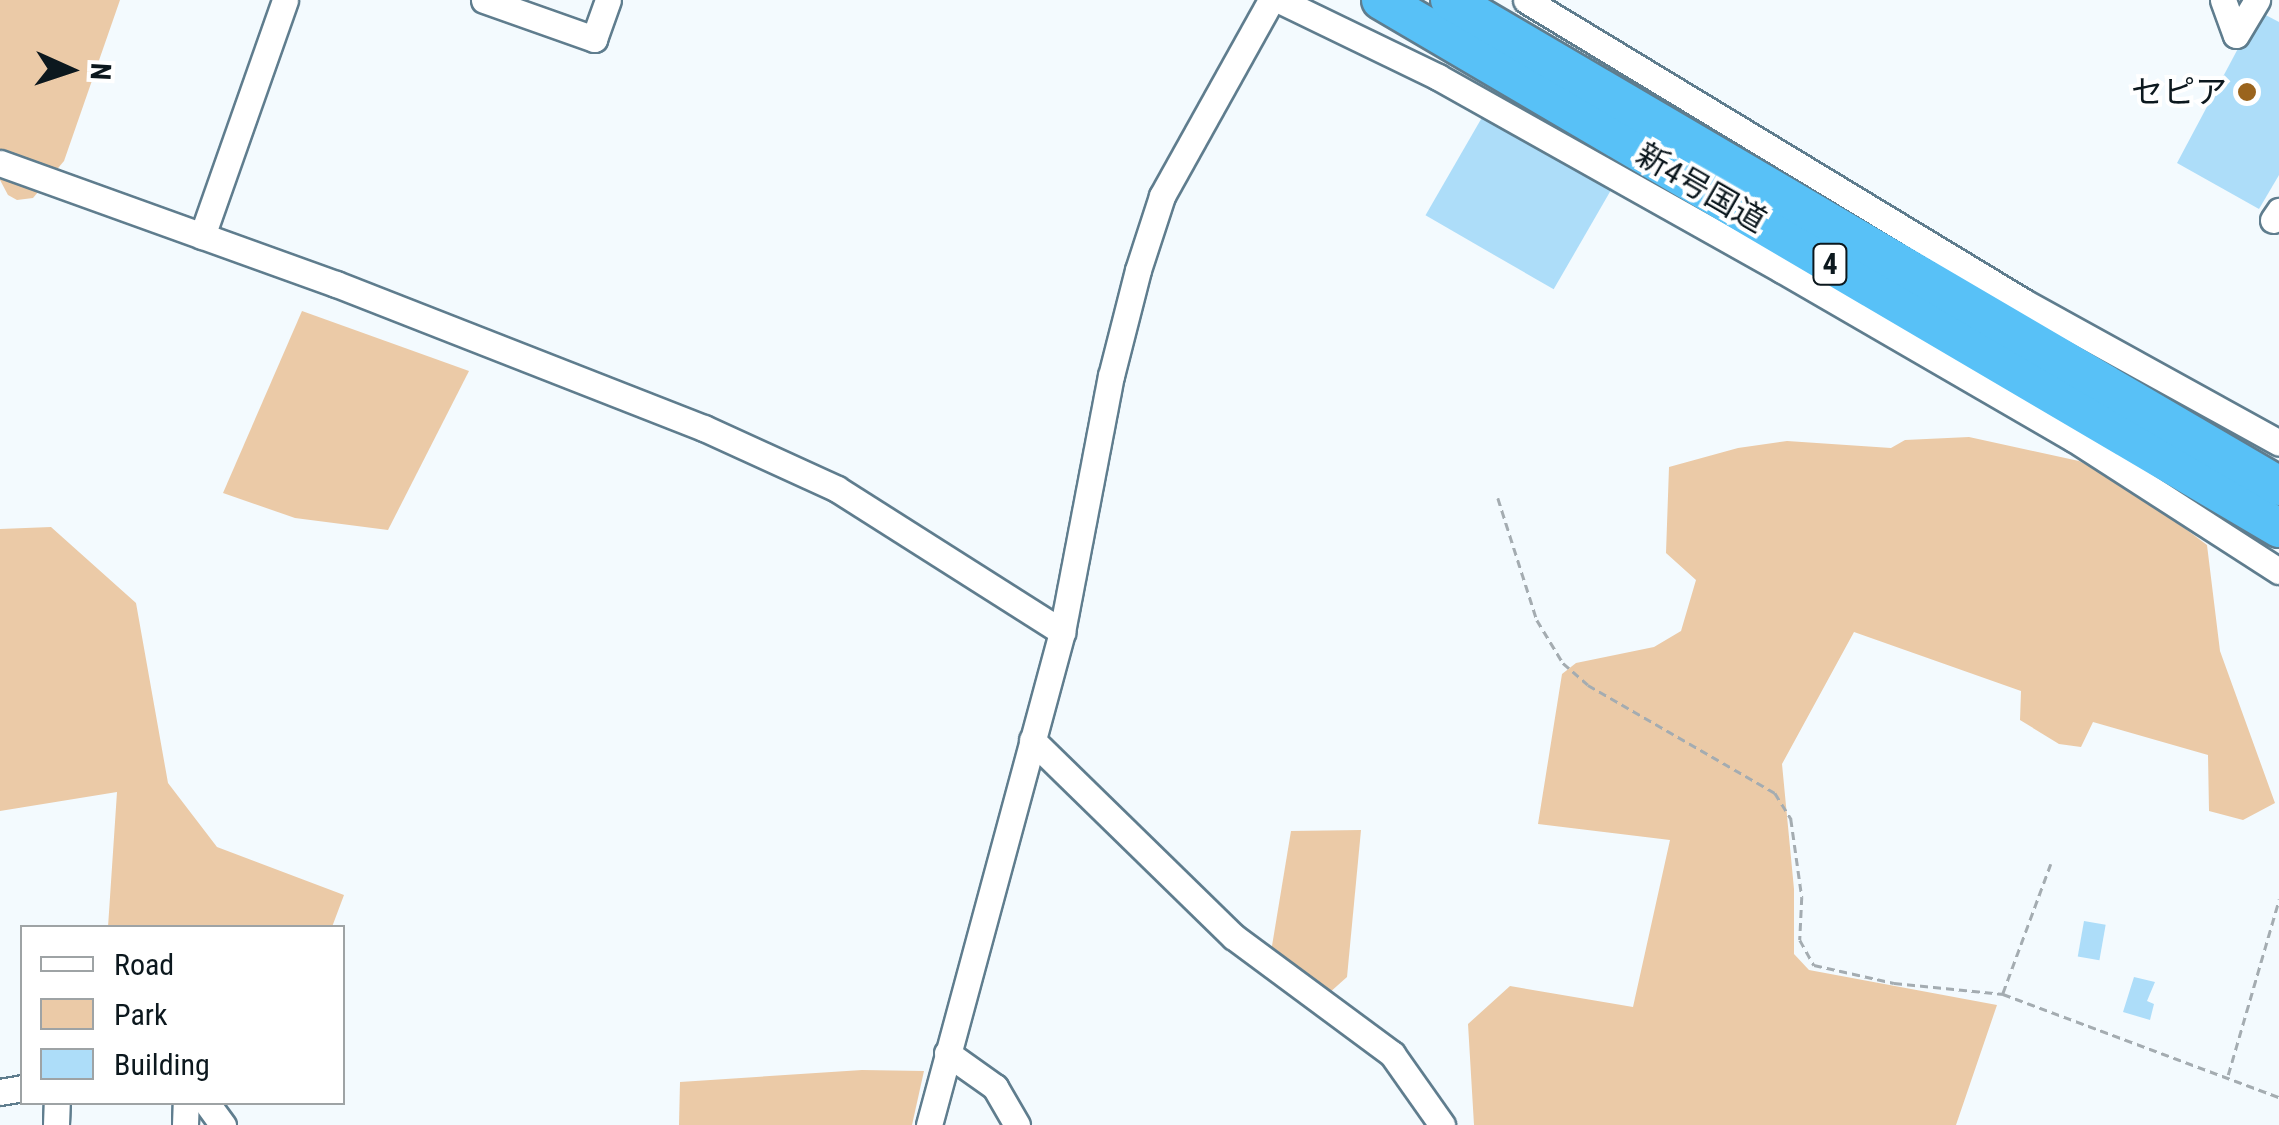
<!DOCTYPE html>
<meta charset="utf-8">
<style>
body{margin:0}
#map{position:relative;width:2279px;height:1125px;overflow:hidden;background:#f3fafe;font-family:"Roboto Condensed","Noto Sans JP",sans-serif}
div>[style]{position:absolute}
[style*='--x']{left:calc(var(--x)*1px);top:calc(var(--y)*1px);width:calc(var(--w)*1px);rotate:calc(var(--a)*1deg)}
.green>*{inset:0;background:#ebcaa7}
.building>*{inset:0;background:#adddf9;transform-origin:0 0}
.path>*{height:2.5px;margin-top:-1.25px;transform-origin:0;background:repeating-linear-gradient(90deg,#a4acb1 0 8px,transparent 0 13px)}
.roads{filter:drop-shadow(2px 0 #5f7d8e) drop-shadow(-2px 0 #5f7d8e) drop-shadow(0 2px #5f7d8e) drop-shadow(0 -2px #5f7d8e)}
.minor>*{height:25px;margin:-12.5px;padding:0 12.5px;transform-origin:12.5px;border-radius:12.5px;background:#fff}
.highway>*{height:38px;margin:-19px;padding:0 19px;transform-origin:19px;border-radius:19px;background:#58c1f7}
.dots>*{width:28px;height:28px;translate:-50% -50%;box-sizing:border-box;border:5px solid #fff;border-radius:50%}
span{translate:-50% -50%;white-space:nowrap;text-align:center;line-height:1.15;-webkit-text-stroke:8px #fff;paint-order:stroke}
.shield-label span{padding:2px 8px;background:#fff;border:2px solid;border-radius:8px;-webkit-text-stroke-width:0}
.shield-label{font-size:30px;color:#0c181e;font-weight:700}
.poi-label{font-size:32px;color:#0c181e}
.right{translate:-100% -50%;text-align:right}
.street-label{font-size:32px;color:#0c181e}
.legend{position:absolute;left:20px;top:925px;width:325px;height:180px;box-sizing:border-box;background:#fff;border:2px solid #9ea3a5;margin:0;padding:12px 18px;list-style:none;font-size:30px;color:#0c181e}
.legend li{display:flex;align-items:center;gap:20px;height:50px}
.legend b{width:50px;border:2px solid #9ea3a5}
.north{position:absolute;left:20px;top:20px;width:100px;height:100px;-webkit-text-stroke:8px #fff;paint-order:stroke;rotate:93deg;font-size:28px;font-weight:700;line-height:40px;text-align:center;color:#0c181e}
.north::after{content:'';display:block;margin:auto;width:35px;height:45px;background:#0c181e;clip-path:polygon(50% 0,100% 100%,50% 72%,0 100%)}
</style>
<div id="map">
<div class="green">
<div style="clip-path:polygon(0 0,120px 0,64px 161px,33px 198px,17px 200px,8px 195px,0 180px)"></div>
<div style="clip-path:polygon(302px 311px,469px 371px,388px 530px,295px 518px,223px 493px)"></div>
<div style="clip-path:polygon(1969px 437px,2079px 461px,2130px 487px,2207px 545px,2220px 651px,2275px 803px,2243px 820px,2209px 811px,2208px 755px,2093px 722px,2081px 747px,2059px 744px,2020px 720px,2021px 691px,1854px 632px,1782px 764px,1794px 889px,1794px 954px,1809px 970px,1997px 1005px,1956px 1125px,1474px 1125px,1468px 1024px,1510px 986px,1633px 1007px,1670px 840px,1538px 824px,1562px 674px,1576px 663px,1654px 647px,1681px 631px,1696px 580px,1666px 553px,1669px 467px,1738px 448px,1787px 441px,1891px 448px,1905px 440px)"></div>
<div style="clip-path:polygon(51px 527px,136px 603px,168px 783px,217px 847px,344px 895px,332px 927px,108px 927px,117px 792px,0 811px,0 529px)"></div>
<div style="clip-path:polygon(1361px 830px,1347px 977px,1319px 1002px,1269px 964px,1291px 831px)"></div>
<div style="clip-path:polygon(862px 1070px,924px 1071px,912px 1125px,679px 1125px,680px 1082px)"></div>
</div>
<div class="building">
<div style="clip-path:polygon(2258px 11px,2279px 22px,2279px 175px,2259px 209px,2177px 163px)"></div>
<div style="left:1484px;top:114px;width:148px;height:117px;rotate:30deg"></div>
<div style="left:2084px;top:921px;width:22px;height:36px;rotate:10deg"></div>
<div style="clip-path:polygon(2134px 977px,2155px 982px,2147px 1001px,2154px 1004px,2150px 1020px,2123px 1012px)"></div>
</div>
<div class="path">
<div style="--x:1498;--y:498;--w:128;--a:72.3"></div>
<div style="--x:1537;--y:620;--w:50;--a:58.8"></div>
<div style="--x:1563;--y:663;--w:33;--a:41"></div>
<div style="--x:1588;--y:685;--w:216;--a:30"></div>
<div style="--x:1775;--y:793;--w:31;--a:58"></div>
<div style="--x:1791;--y:819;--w:79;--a:82"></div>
<div style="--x:1802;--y:897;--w:43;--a:92.7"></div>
<div style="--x:1800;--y:940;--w:29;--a:61"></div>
<div style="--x:1814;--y:965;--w:82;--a:12.7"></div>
<div style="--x:1894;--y:983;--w:110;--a:5.8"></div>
<div style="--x:2051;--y:864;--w:139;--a:110.3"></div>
<div style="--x:2003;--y:994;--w:295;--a:20.5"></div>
<div style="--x:2228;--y:1075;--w:183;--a:-73.8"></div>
</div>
<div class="roads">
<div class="minor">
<div style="--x:484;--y:0;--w:117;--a:19.5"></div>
<div style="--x:594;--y:39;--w:41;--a:-70.3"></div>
<div style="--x:1279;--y:0;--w:177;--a:25.8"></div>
<div style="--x:1438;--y:77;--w:394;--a:29.3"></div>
<div style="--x:1782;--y:270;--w:337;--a:30.1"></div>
<div style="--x:2074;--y:439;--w:244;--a:32.8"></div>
<div style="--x:1526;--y:0;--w:582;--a:31.23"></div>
<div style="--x:2024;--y:302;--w:291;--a:28.9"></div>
<div style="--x:2223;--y:0;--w:37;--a:70"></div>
<div style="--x:2236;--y:35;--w:41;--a:-59"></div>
<div style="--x:0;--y:163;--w:357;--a:19.8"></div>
<div style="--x:336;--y:284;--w:395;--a:21.4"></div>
<div style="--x:704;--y:428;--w:146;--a:24.6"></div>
<div style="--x:837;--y:489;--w:267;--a:32.4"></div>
<div style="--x:2273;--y:220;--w:11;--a:-56"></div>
<div style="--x:202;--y:236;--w:250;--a:-70.6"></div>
<div style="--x:1032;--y:740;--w:282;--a:44.3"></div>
<div style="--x:1234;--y:937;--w:197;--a:36.5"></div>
<div style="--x:1392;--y:1054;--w:87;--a:54.8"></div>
<div style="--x:947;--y:1053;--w:59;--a:35.3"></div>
<div style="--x:995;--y:1087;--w:44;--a:59.9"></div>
<div style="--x:0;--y:1092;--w:22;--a:-10"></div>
<div style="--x:206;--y:1102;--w:29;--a:54"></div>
<div style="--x:56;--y:1125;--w:23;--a:-88"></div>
<div style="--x:185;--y:1125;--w:23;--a:-88"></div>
<div style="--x:929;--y:1125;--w:511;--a:-74.9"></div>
<div style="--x:1062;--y:632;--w:261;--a:-79.2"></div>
<div style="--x:1111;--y:376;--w:109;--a:-75.7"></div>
<div style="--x:1138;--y:270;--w:78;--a:-72"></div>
<div style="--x:1162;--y:196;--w:224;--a:-60.9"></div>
</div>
<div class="highway">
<div style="--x:1381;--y:0;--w:1042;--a:30.45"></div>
<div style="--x:1450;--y:0;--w:961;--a:30.38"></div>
</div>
</div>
<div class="dots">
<div style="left:2247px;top:92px;background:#9a641d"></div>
</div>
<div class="shield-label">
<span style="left:1830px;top:264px">4</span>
</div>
<div class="poi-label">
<span class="right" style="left:2227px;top:92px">セピア</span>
</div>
<div class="street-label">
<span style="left:1701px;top:188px;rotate:30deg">新4号国道</span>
</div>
<ul class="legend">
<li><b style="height:12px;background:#fff"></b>Road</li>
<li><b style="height:28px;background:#ebcaa7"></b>Park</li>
<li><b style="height:28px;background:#adddf9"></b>Building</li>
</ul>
<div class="north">N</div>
</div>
